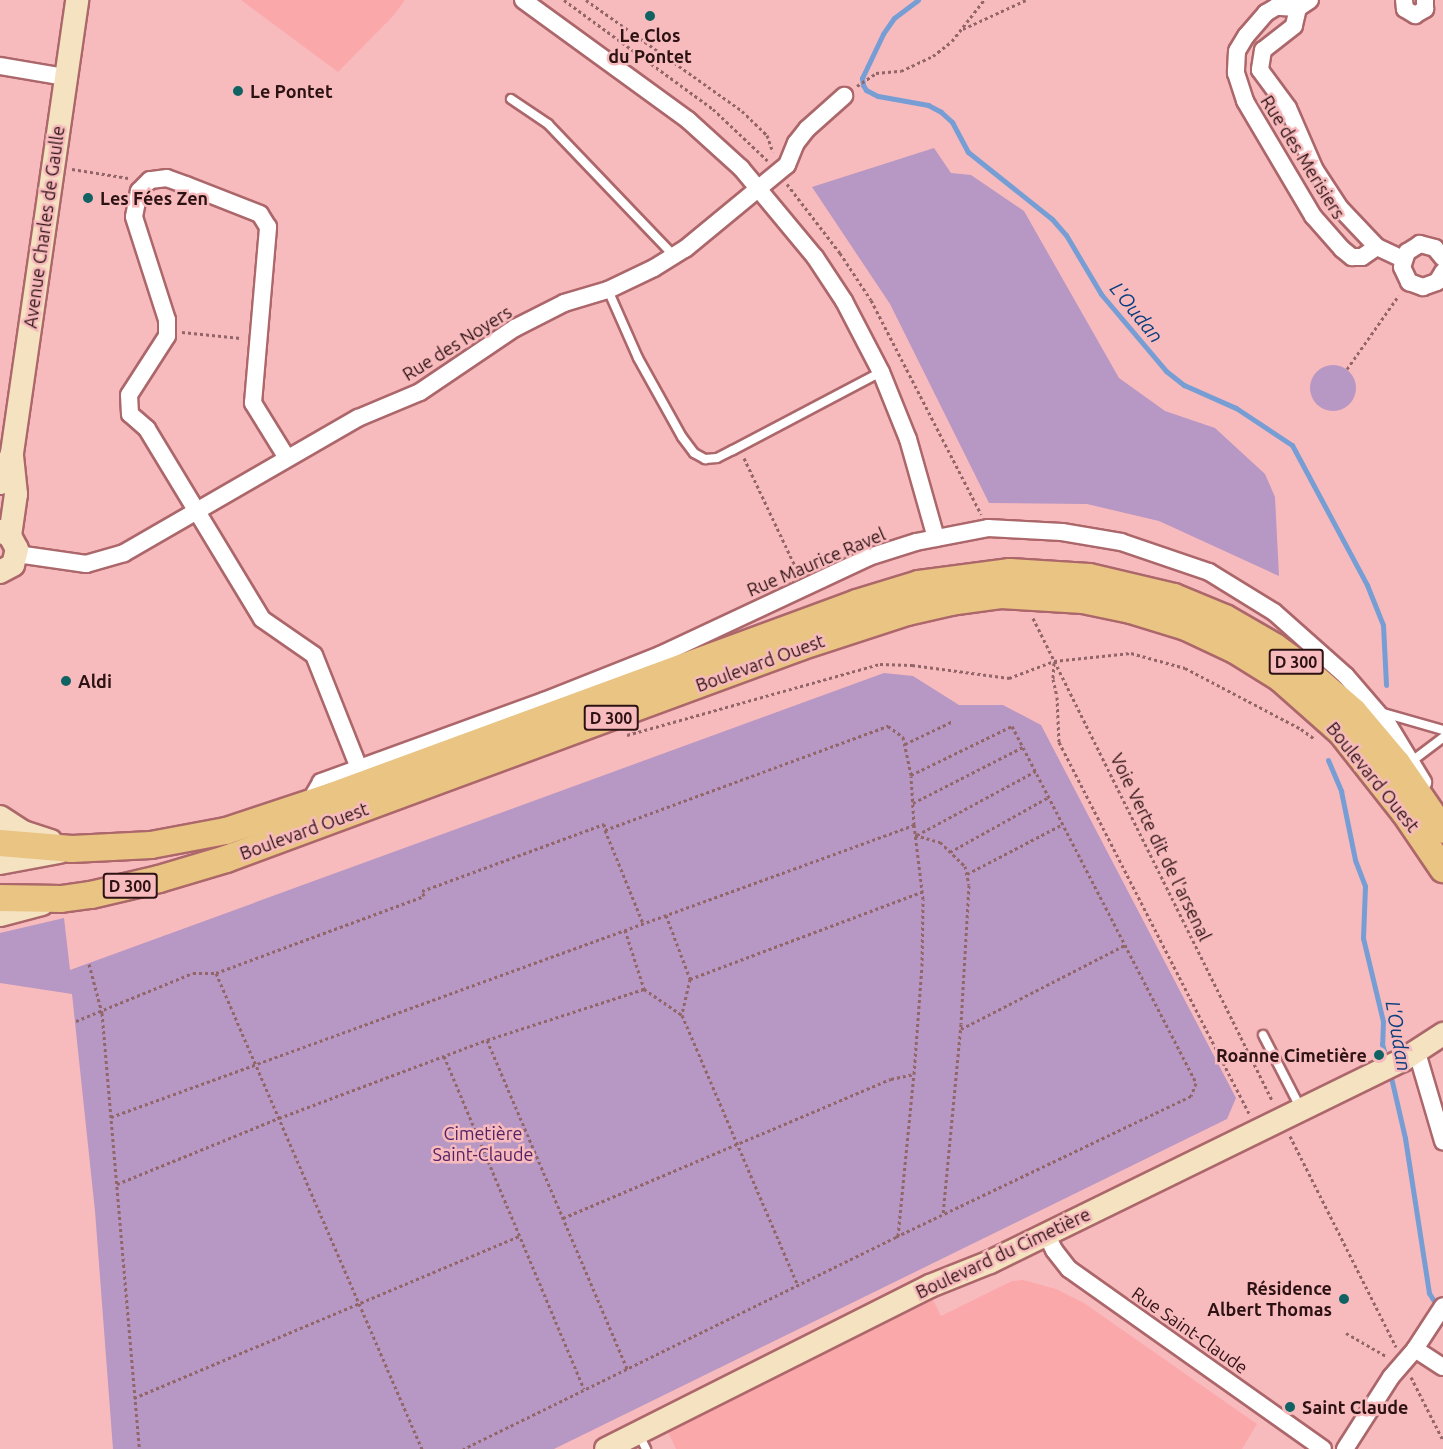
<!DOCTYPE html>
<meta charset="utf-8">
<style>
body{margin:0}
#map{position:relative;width:1443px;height:1449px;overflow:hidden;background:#f8bbbd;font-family:Ubuntu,sans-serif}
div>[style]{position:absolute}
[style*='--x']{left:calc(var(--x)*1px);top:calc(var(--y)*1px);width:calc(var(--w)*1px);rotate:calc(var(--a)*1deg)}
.built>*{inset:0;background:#fba8ab}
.green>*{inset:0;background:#b797c3}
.round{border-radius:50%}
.stream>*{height:5px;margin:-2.5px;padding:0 2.5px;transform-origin:2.5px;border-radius:2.5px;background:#779ed4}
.path>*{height:3px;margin-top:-1.5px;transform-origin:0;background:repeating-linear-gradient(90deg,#926668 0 3px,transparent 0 6px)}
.roads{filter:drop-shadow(2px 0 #ac676b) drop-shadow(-2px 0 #ac676b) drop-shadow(0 2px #ac676b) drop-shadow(0 -2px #ac676b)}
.lane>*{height:8px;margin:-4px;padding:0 4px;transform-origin:4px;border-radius:4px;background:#fff}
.street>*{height:16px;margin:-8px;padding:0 8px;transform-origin:8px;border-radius:8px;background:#fff}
.secondary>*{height:22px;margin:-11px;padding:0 11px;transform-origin:11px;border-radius:11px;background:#f4e2c1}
.primary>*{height:26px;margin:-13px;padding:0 13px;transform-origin:13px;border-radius:13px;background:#e9c483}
.dots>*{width:16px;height:16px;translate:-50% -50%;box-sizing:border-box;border:3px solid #f8bbbd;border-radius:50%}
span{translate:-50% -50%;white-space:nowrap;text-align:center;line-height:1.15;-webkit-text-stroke:5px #f8bbbd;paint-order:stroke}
.shield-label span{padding:2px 4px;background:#f8bbbd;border:2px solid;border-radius:4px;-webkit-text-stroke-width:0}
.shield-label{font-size:16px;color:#2d1214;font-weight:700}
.poi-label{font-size:18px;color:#2d1214;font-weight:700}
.left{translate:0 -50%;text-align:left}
.right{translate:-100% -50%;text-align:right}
.street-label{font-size:18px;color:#2d1214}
.park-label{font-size:18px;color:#526}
.water-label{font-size:20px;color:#093e7f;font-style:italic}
</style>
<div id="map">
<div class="built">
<div style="clip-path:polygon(241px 0,405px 0,394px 15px,338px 72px)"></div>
<div style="clip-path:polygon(1023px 1280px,1056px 1289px,1084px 1303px,1257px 1424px,1242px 1449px,676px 1449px,668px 1432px,933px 1300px,941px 1316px,1012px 1281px)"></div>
</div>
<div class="green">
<div style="clip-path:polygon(934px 148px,951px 173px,971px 175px,1024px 211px,1119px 378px,1165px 411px,1215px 428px,1265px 474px,1275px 497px,1279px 576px,1159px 521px,1087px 504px,989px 503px,890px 304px,812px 187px)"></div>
<div class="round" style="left:1310px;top:365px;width:46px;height:46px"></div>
<div style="clip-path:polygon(884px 673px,913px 676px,959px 705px,1003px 705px,1041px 725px,1236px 1098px,1227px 1119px,554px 1449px,113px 1449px,95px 1211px,72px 994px,0 983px,0 933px,64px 918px,70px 970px)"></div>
</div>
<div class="stream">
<div style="--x:918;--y:0;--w:30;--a:143"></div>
<div style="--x:894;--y:18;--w:19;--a:125"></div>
<div style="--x:883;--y:34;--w:49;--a:115.5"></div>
<div style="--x:862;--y:78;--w:7;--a:82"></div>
<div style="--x:863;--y:85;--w:6;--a:59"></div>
<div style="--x:866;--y:90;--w:13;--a:27"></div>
<div style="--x:878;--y:96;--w:51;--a:10.2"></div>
<div style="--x:928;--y:105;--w:15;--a:28"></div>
<div style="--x:941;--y:112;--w:15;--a:42"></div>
<div style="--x:952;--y:122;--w:34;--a:62"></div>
<div style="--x:968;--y:152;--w:107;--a:38.6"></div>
<div style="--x:1052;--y:219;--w:21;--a:49"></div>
<div style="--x:1066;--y:235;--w:69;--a:59.3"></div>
<div style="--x:1101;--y:294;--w:101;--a:49.8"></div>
<div style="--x:1166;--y:371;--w:23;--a:38"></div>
<div style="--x:1184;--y:385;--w:57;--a:23.9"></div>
<div style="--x:1236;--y:408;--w:67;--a:33.5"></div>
<div style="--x:1292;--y:445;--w:159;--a:61.8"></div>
<div style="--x:1367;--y:585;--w:43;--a:68.2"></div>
<div style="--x:1383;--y:625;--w:60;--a:87.1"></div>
<div style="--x:1328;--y:760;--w:34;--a:67"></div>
<div style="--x:1341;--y:791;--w:70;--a:78.5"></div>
<div style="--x:1355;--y:860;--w:28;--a:69"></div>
<div style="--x:1365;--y:886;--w:52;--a:92.2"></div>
<div style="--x:1363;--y:938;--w:85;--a:76.5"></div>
<div style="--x:1383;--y:1021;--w:23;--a:92"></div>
<div style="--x:1382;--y:1044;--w:18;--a:74"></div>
<div style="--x:1390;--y:1073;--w:67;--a:77"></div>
<div style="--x:1405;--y:1138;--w:157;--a:81.2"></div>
<div style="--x:1429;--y:1293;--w:19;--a:58"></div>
</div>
<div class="path">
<div style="--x:564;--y:0;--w:185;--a:36.2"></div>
<div style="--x:713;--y:109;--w:76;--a:43.4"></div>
<div style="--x:586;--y:0;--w:191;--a:35.4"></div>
<div style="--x:742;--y:111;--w:35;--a:44"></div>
<div style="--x:767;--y:135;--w:18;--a:71"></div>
<div style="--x:963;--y:29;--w:69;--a:-24.7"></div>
<div style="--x:857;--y:86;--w:23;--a:-34"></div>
<div style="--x:876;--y:73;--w:25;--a:-5"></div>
<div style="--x:901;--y:71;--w:35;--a:-25"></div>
<div style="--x:933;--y:56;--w:24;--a:-38"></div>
<div style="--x:952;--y:41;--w:52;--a:-52"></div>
<div style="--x:72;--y:169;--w:57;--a:9.1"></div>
<div style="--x:787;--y:184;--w:87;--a:52.5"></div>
<div style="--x:840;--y:253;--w:56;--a:56.6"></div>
<div style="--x:871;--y:300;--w:241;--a:62.8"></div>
<div style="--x:182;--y:332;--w:59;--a:5.8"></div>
<div style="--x:1347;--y:369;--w:90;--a:-54.9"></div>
<div style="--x:744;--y:458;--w:126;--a:64.7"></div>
<div style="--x:1033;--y:618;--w:538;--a:63.63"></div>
<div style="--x:1054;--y:663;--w:16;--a:94"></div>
<div style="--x:1053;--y:679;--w:18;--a:77"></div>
<div style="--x:1057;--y:697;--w:45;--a:87.5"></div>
<div style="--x:1059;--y:742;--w:418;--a:62.9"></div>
<div style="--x:627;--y:735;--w:263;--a:-15.7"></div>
<div style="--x:880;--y:664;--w:32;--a:2"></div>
<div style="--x:912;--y:665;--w:98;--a:7.6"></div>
<div style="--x:1009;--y:678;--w:48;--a:-20.7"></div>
<div style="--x:1054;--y:661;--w:77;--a:-5.9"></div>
<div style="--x:1131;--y:653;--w:56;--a:15.5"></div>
<div style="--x:1185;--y:668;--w:131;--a:27.7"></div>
<div style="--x:1301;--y:729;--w:17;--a:36"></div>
<div style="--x:905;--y:744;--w:53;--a:-25.6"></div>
<div style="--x:913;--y:803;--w:123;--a:-27"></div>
<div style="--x:605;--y:830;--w:100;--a:67.8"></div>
<div style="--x:915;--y:835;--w:26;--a:16"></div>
<div style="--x:940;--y:842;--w:35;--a:44"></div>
<div style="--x:965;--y:866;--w:19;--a:78"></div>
<div style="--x:969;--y:885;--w:139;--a:93.3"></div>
<div style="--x:961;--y:1024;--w:191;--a:95.4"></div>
<div style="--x:917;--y:835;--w:135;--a:-28.3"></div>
<div style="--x:950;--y:852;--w:113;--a:-29.1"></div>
<div style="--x:967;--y:874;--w:108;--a:-27.5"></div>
<div style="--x:666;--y:915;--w:68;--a:69.4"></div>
<div style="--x:690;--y:979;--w:37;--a:103"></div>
<div style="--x:682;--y:1015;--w:294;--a:66.8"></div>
<div style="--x:625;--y:930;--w:62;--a:72.1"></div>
<div style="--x:644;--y:989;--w:46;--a:34.4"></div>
<div style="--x:89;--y:964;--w:51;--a:75.1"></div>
<div style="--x:102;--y:1013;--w:438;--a:85.1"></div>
<div style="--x:216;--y:973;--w:519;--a:66.6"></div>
<div style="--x:690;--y:979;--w:248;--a:-20.6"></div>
<div style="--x:76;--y:1021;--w:126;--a:-22.3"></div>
<div style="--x:193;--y:973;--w:23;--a:0"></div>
<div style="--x:216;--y:973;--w:222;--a:-20.3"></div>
<div style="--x:424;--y:896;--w:5;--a:-112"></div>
<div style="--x:422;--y:891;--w:194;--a:-20.2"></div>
<div style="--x:604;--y:824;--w:6;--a:81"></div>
<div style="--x:605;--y:830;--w:302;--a:-20.2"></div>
<div style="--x:888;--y:726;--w:19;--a:36"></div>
<div style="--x:903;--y:737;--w:39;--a:78"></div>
<div style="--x:911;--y:775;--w:112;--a:-25.9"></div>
<div style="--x:1012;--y:726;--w:402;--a:62.7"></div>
<div style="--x:1196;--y:1083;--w:14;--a:111"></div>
<div style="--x:1191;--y:1096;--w:327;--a:154.5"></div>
<div style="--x:896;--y:1237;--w:482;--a:153.9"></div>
<div style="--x:961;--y:1029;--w:184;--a:-27.1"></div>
<div style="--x:487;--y:1040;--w:358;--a:66.9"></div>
<div style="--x:444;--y:1056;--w:361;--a:67.2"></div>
<div style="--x:111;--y:1117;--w:854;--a:-19.98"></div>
<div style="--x:914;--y:825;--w:49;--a:-93.5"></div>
<div style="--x:1290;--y:1136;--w:236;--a:63.3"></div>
<div style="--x:117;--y:1184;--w:175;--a:-22.2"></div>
<div style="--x:279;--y:1118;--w:222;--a:-20.6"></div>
<div style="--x:487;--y:1040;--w:165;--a:-18"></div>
<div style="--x:563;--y:1218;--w:356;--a:-23"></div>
<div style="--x:891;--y:1079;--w:24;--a:-12"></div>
<div style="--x:898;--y:1236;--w:163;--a:-84.4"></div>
<div style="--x:914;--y:1074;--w:108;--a:-85.8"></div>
<div style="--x:922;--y:966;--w:67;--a:-89.1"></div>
<div style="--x:923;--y:899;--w:75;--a:-96.9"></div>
<div style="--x:1346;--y:1333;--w:46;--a:29.9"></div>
<div style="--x:1411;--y:1377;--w:71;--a:63.1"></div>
<div style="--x:134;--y:1398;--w:419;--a:-22.8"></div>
</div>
<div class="roads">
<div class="lane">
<div style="--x:511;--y:99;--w:45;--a:34"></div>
<div style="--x:548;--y:124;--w:182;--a:46.3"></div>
<div style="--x:608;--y:290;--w:74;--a:66.2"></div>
<div style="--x:638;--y:358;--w:90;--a:60.9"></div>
<div style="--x:682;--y:437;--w:20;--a:53"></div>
<div style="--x:694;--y:453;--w:13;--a:29"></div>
<div style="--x:705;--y:459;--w:12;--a:-5"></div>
<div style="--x:717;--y:458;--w:18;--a:-27"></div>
<div style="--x:733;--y:450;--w:167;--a:-27.8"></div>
<div style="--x:1380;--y:712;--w:66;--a:15.9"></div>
<div style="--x:1412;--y:761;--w:39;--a:-37"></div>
<div style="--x:1263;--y:1035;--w:83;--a:62.8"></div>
<div style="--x:639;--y:1435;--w:16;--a:63"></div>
</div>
<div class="street">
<div style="--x:523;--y:0;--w:204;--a:36"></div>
<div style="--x:688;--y:120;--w:72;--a:42.2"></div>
<div style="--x:741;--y:168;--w:116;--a:50.3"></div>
<div style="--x:815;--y:257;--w:53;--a:56.6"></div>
<div style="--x:844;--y:301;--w:80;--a:62.5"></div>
<div style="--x:881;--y:372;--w:72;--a:68.1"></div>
<div style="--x:908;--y:439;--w:103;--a:74.2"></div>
<div style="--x:1310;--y:0;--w:14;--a:146"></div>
<div style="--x:1298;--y:8;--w:18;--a:103"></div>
<div style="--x:1294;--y:26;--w:39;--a:142"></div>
<div style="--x:1263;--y:50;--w:20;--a:99"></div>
<div style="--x:1260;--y:70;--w:47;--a:53.6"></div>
<div style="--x:1288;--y:108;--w:68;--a:66.5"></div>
<div style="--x:1315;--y:170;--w:45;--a:56.7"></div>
<div style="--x:1340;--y:208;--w:54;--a:46.5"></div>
<div style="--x:1377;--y:247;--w:29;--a:25"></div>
<div style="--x:1404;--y:0;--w:9;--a:84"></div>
<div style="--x:1405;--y:9;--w:12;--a:31"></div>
<div style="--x:1415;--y:15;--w:12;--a:-31"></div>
<div style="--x:1425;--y:9;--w:9;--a:-90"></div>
<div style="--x:1298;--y:8;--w:22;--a:-177"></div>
<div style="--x:1276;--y:7;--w:12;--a:149"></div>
<div style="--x:1266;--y:13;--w:30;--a:131"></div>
<div style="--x:1246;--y:36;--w:17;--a:121"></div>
<div style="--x:1237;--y:51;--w:22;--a:93"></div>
<div style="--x:1236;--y:73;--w:29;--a:72"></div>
<div style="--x:1245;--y:101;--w:134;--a:59.4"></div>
<div style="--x:1313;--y:216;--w:44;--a:48.7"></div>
<div style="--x:1342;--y:249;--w:13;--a:39"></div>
<div style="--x:1352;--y:257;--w:10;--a:0"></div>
<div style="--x:1362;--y:257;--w:18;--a:-34"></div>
<div style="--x:0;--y:66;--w:66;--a:9.6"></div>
<div style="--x:1443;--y:258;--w:13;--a:-129"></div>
<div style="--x:1435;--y:248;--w:16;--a:-165"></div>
<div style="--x:1420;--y:244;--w:15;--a:148"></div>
<div style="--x:1407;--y:252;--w:16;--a:108"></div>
<div style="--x:1402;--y:267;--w:17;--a:65"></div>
<div style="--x:1409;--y:282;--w:15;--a:20"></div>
<div style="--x:1423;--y:287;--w:15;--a:-20"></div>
<div style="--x:1437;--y:282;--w:12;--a:-59"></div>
<div style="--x:287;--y:458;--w:65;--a:-121.7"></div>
<div style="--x:253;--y:403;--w:177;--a:-85.1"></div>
<div style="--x:268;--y:227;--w:15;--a:-122"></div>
<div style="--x:260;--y:214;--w:79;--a:-158.6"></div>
<div style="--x:186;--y:185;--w:20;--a:-160"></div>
<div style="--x:167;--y:178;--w:17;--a:173"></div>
<div style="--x:150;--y:180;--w:16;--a:135"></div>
<div style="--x:139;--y:191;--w:26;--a:101"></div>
<div style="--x:134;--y:217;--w:108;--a:72.2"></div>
<div style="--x:167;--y:320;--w:16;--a:90"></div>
<div style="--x:167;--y:336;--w:70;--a:122.8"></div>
<div style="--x:129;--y:395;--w:19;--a:87"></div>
<div style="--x:130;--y:414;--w:23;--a:41"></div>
<div style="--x:147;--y:429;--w:222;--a:58.8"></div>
<div style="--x:262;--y:619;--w:63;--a:34.7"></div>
<div style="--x:314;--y:655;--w:122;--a:68.3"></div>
<div style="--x:17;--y:554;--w:70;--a:8.2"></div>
<div style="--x:86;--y:564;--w:40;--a:-16"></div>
<div style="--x:124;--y:553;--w:270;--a:-30"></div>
<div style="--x:358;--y:418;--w:67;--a:-22.8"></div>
<div style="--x:420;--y:392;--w:115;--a:-34"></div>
<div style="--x:515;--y:328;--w:55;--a:-27"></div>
<div style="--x:564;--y:303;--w:46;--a:-16.5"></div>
<div style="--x:608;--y:290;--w:51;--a:-25.6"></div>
<div style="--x:654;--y:268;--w:36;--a:-32"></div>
<div style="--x:685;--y:249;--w:132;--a:-39.5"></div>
<div style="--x:787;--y:165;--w:24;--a:-68"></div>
<div style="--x:796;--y:143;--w:18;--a:-52"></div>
<div style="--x:807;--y:129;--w:50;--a:-41.7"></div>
<div style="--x:309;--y:803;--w:24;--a:-60"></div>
<div style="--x:321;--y:782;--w:237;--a:-20"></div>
<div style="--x:544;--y:701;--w:125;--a:-21.6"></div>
<div style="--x:660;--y:655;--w:231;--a:-25.1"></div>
<div style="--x:869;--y:557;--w:49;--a:-17.7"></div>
<div style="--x:916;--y:542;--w:73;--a:-11"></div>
<div style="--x:988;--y:528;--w:74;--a:3.1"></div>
<div style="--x:1062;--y:532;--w:60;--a:9.6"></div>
<div style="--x:1121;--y:542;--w:93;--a:18.8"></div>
<div style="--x:1209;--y:572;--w:76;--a:31.6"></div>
<div style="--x:1274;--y:612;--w:96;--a:41.6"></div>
<div style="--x:1346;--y:676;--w:66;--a:49.3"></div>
<div style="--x:1389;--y:726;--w:66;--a:58.7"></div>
<div style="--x:1418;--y:1056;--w:89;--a:73.6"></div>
<div style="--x:1046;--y:1234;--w:18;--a:63"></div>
<div style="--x:1054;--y:1250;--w:24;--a:52"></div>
<div style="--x:1069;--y:1269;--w:311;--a:35.3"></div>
<div style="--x:1415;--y:1349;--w:33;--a:33"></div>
<div style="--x:1345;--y:1449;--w:85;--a:-57.4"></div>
<div style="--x:1391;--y:1377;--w:37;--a:-49"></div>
<div style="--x:1415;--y:1349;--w:51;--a:-56.9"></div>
</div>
<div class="secondary">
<div style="--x:0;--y:483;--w:32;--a:-68"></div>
<div style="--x:12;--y:453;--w:458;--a:-81.8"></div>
<div style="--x:0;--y:531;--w:11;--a:27"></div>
<div style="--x:10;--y:536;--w:15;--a:62"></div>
<div style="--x:17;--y:549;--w:16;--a:104"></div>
<div style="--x:13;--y:565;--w:15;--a:152"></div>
<div style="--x:10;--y:536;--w:42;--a:-81.9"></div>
<div style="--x:16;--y:494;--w:37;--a:-96"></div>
<div style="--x:0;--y:817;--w:27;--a:33"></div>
<div style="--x:23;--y:832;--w:29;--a:18"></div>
<div style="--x:0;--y:863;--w:60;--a:-10.6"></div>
<div style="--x:0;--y:915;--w:43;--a:-14.7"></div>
<div style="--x:606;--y:1449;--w:363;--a:-26.7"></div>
<div style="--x:930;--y:1286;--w:65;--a:-21.8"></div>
<div style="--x:990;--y:1262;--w:460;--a:-26.1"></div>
<div style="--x:1403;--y:1060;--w:48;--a:-33"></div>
</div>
<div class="primary">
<div style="--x:0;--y:843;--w:72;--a:4.8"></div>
<div style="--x:72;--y:849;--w:40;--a:-2.9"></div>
<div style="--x:112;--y:847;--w:39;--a:-3"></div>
<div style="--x:151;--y:845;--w:76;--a:-10.6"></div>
<div style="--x:226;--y:831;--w:112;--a:-18.3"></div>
<div style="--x:332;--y:796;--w:559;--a:-20.18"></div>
<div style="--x:857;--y:603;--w:65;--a:-17"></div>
<div style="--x:919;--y:584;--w:92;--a:-7.5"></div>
<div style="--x:1010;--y:572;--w:79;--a:3.6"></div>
<div style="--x:1089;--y:577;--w:87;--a:13.2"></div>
<div style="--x:1174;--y:597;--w:55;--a:22.4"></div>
<div style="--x:1225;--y:618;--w:58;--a:30.1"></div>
<div style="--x:1275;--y:647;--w:32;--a:36"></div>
<div style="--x:1301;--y:666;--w:70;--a:41"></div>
<div style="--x:1354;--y:712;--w:67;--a:49.9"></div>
<div style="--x:1397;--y:763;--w:81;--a:55.5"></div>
<div style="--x:0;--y:898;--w:61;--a:0.9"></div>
<div style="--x:61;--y:899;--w:30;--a:-8"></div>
<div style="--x:91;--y:895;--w:70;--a:-13.2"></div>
<div style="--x:159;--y:879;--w:70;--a:-16.6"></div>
<div style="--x:226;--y:859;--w:612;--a:-20.27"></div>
<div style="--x:800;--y:647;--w:113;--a:-18.1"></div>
<div style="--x:907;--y:612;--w:45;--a:-12.8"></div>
<div style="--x:951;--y:602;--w:50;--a:-8"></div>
<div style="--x:1001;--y:595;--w:82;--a:3.5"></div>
<div style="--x:1083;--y:600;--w:49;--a:11.8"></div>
<div style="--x:1131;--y:610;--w:58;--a:17.2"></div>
<div style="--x:1186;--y:627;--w:54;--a:25.1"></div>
<div style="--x:1235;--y:650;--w:53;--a:31.9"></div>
<div style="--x:1280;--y:678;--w:81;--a:41.5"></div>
<div style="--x:1341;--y:732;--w:103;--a:51.7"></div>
<div style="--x:1405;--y:813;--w:68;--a:55.8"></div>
</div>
</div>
<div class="dots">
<div style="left:650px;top:16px;background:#106263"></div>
<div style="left:238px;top:91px;background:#106263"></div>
<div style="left:88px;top:198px;background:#106263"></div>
<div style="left:66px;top:681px;background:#106263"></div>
<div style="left:1379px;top:1055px;background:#106263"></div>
<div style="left:1344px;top:1299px;background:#106263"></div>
<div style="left:1290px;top:1407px;background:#106263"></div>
</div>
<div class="shield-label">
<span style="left:1296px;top:662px">D 300</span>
<span style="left:611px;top:718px">D 300</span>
<span style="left:130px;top:886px">D 300</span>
</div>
<div class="poi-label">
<span style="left:650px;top:46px">Le Clos<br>du Pontet</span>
<span class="left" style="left:250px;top:91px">Le Pontet</span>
<span class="left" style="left:100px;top:198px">Les Fées Zen</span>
<span class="left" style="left:78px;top:681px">Aldi</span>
<span class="right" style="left:1367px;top:1055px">Roanne Cimetière</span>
<span class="right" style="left:1332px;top:1299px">Résidence<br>Albert Thomas</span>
<span class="left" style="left:1302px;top:1407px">Saint Claude</span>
</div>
<div class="street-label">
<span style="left:1303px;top:157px;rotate:58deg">Rue des Merisiers</span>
<span style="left:44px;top:227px;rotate:-82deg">Avenue Charles de Gaulle</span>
<span style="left:457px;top:343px;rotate:-32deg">Rue des Noyers</span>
<span style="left:816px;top:562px;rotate:-23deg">Rue Maurice Ravel</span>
<span style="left:760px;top:663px;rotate:-20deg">Boulevard Ouest</span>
<span style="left:1373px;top:777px;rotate:51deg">Boulevard Ouest</span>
<span style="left:304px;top:831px;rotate:-20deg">Boulevard Ouest</span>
<span style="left:1161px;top:847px;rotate:64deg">Voie Verte dit de l'arsenal</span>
<span style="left:1003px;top:1253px;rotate:-25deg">Boulevard du Cimetière</span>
<span style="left:1190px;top:1330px;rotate:35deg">Rue Saint-Claude</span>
</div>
<div class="park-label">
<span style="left:483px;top:1144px">Cimetière<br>Saint-Claude</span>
</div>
<div class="water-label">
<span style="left:1137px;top:312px;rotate:51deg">L'Oudan</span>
<span style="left:1399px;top:1036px;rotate:80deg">L'Oudan</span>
</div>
</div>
